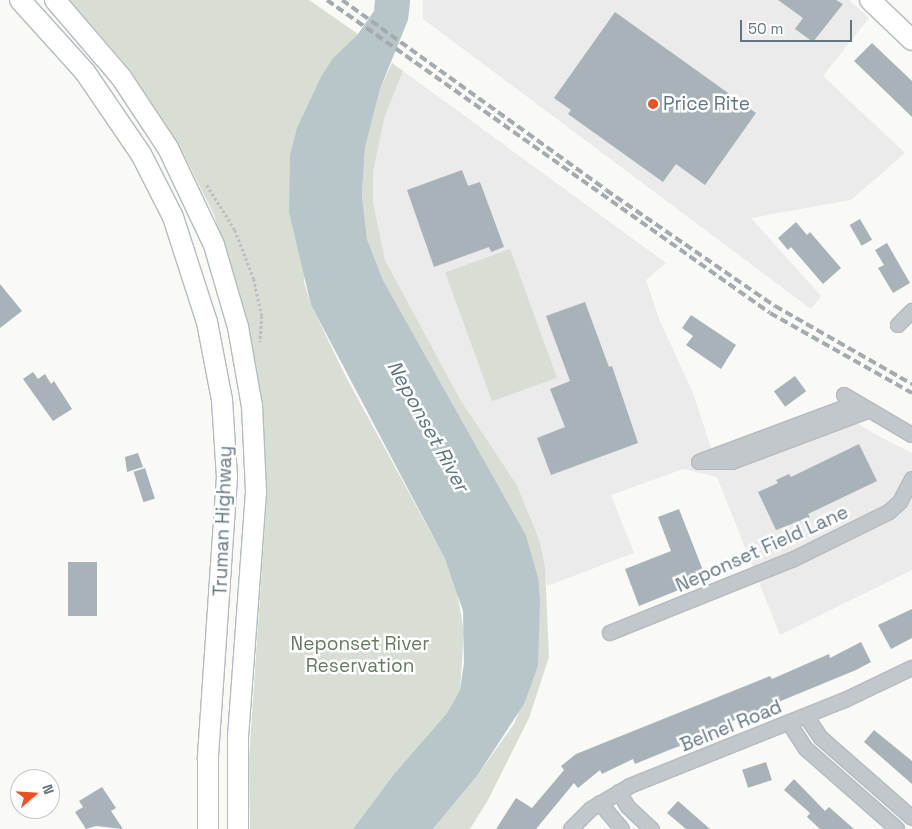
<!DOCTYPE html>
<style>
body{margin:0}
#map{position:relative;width:912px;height:829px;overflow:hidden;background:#f9f9f6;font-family:"Space Grotesk",sans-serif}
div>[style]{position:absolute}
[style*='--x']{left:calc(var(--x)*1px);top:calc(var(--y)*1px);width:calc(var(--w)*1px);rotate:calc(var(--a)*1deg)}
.built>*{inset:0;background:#eaebea}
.green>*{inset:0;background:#d9ded5;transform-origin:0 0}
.water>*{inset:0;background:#b8c6ca}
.building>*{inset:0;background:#a8b2b9;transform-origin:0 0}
.path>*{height:2.5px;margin-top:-1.25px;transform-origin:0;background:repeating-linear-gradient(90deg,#babec1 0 2.5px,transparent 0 5px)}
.roads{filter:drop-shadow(1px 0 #b4bbc0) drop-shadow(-1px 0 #b4bbc0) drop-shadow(0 1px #b4bbc0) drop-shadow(0 -1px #b4bbc0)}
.street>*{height:14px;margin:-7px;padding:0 7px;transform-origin:7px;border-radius:7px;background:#c2c7cb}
.secondary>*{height:20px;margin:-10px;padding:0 10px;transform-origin:10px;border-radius:10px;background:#fff}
.rail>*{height:4px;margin-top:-2px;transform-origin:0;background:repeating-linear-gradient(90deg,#a3abb1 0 8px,transparent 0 12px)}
.dots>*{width:14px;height:14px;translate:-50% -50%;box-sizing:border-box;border:2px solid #fff;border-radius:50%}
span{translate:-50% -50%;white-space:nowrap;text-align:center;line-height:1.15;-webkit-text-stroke:5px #fff;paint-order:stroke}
.poi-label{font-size:19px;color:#627583}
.left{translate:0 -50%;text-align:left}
.street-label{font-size:19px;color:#627583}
.park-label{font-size:19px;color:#667a61}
.water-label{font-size:20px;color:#5d757d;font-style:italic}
.north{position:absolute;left:10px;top:769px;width:50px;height:50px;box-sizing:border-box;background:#fff;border:1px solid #c0c8cd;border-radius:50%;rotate:71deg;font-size:14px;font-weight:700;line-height:20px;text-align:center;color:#627583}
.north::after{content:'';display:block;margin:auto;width:18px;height:22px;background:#ee5021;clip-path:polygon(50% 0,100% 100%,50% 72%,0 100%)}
.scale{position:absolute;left:740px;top:20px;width:112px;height:22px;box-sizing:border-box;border:2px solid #627583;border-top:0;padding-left:6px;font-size:15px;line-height:18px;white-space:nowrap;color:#627583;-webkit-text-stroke:4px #fff;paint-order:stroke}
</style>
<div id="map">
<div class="built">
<div style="clip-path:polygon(423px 0,849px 0,869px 18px,823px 76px,905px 153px,851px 200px,751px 218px,821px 296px,811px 309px,423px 19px)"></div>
<div style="clip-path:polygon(403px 71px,666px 263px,646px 280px,659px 319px,693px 393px,712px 451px,831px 407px,873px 433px,912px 453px,912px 570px,780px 635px,717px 477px,683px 469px,611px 495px,634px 553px,547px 586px,539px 539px,517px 485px,460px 399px,385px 260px,373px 202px,373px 172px,385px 116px)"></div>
</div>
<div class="green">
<div style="clip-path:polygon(70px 0,309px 0,358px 34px,332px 59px,322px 75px,304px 282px,311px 305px,345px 375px,445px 559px,456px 586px,464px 632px,460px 690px,447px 713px,394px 774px,353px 829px,250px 829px,249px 759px,267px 492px,262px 405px,246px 315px,214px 215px,178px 143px,130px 70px)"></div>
<div style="clip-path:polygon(392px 63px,403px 71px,385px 116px,373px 172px,373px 202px,385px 260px,460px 399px,517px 485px,539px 539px,545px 567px,549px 657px,529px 718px,488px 800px,470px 829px,433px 829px,477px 776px,514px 724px,538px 666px,538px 577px,526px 535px,383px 280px,367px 239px,362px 195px,365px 148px,380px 89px)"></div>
<div style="left:510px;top:249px;width:137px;height:69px;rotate:70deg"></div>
</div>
<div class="water">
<div style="clip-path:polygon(375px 0,410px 0,410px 3px,408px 20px,380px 89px,365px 148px,362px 195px,367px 239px,383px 280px,526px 535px,538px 577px,540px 600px,538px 666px,524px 704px,477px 776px,433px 829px,353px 829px,394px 774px,447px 713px,460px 690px,464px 663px,463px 611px,445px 559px,311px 305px,289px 212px,290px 155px,297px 128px,322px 75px,332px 59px,358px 34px,374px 11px)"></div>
</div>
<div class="building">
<div style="clip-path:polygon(778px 0,836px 0,843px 4px,813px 42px,795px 29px,803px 18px)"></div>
<div style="clip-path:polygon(615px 12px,756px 113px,705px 185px,676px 164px,663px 182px,568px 114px,571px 110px,554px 98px)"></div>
<div style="clip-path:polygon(872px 43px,912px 81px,912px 117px,854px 61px)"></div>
<div style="clip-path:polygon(462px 170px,468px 186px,480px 182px,504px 247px,491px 252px,489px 247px,434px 267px,407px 190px)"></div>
<div style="left:860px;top:219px;width:24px;height:12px;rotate:60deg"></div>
<div style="clip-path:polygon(796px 222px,807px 235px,810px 232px,841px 268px,823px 284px,791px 247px,788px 250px,778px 238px)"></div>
<div style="clip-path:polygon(887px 243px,910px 283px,893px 293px,878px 268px,884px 265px,875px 250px)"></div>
<div style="clip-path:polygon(0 284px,22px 311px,0 328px)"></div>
<div style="clip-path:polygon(585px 302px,609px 367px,612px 366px,638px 443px,551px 475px,537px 438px,565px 427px,550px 389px,570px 381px,546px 316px)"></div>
<div style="clip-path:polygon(691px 315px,736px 345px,721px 369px,686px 345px,693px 336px,682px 328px)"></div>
<div style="clip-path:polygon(33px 372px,38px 379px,45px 374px,51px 384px,54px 381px,72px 409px,53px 421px,23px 379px)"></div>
<div style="left:795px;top:376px;width:19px;height:26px;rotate:54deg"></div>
<div style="clip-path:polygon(859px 444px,877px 481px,808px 514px,810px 517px,776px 530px,758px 492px,778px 483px,776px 480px,789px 474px,791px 477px)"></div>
<div style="clip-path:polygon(138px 453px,143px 467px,127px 472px,125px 457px)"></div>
<div style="left:145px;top:468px;width:32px;height:12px;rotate:72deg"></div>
<div style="clip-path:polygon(679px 509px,704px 573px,701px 581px,639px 606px,625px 569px,671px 551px,658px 517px)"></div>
<div style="left:68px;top:562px;width:29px;height:54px"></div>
<div style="clip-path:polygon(912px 609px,912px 638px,891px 649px,878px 625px)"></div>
<div style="clip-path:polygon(861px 642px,871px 662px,856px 670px,679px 743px,680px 746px,669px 750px,635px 764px,633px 759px,602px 774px,600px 770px,578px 788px,574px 783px,536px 829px,496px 829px,516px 798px,532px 808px,564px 770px,561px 766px,576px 754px,770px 676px,772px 679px,829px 654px,830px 658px)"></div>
<div style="clip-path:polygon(874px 730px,912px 761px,912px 784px,864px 742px)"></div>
<div style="left:766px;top:762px;width:19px;height:25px;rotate:72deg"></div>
<div style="clip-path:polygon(794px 779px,825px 811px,829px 807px,854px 829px,820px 829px,807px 817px,810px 813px,784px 790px)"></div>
<div style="clip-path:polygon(102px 787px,116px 808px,111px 811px,123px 829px,96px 826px,86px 829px,75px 812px,83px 807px,79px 801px)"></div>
<div style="clip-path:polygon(678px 801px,710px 829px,686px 829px,667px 813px)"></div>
</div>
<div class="path">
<div style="--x:207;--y:185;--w:53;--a:58.1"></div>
<div style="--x:235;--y:230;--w:53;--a:68.8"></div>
<div style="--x:254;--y:279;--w:38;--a:78"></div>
<div style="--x:262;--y:316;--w:26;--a:94"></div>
</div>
<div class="roads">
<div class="street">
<div style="--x:898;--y:325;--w:20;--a:-45"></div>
<div style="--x:844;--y:395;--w:79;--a:30.5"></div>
<div style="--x:701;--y:461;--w:166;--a:-20.4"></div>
<div style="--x:699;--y:462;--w:33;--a:0"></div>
<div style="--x:732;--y:462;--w:145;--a:-20.6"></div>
<div style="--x:610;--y:633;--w:196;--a:-21.9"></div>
<div style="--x:792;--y:560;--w:108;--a:-26.3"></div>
<div style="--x:889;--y:512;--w:15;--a:-42"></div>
<div style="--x:900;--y:502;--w:26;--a:-62"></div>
<div style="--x:806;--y:716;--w:27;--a:56"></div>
<div style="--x:821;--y:738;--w:121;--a:41.3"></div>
<div style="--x:789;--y:723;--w:31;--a:57"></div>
<div style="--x:806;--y:749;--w:121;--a:41.3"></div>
<div style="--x:619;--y:792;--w:17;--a:59"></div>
<div style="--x:628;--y:807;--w:33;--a:43"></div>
<div style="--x:600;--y:803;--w:34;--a:50"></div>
<div style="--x:571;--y:829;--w:28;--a:-45"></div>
<div style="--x:591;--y:809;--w:45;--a:-30.5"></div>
<div style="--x:630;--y:786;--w:229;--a:-21.8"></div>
<div style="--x:843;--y:701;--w:76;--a:-25.6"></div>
</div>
<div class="secondary">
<div style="--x:20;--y:0;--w:97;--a:47.9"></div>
<div style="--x:85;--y:72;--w:99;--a:55.7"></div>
<div style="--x:141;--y:154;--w:71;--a:63.1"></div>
<div style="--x:173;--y:217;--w:110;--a:72.1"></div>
<div style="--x:207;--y:322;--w:79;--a:79.1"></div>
<div style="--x:222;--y:400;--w:77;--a:86.3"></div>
<div style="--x:227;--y:477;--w:283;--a:93.9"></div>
<div style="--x:208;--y:759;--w:70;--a:90"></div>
<div style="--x:55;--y:0;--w:101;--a:49.4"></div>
<div style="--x:121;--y:77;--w:85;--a:56.5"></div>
<div style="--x:168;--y:148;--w:107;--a:64.6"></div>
<div style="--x:214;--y:245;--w:85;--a:73.7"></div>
<div style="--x:238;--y:327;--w:80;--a:80"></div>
<div style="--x:252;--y:406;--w:86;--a:87.3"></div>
<div style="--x:256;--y:492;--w:244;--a:94.2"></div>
<div style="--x:238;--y:735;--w:94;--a:90"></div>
<div style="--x:870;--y:0;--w:58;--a:43.6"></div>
</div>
</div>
<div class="rail">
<div style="--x:327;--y:0;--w:542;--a:35.24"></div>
<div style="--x:770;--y:313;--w:163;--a:29.4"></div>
<div style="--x:342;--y:0;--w:325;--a:35.7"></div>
<div style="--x:606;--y:190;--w:205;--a:34.5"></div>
<div style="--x:775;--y:306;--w:158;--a:29.7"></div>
</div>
<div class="dots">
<div style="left:653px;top:104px;background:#ee5021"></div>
</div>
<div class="poi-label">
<span class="left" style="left:663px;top:104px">Price Rite</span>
</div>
<div class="street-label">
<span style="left:223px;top:521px;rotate:-88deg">Truman Highway</span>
<span style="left:762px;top:549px;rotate:-24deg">Neponset Field Lane</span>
<span style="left:731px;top:726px;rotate:-22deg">Belnel Road</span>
</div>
<div class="park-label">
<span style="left:360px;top:655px">Neponset River<br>Reservation</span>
</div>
<div class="water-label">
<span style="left:428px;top:426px;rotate:61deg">Neponset River</span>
</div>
<div class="north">N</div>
<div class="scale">50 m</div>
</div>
